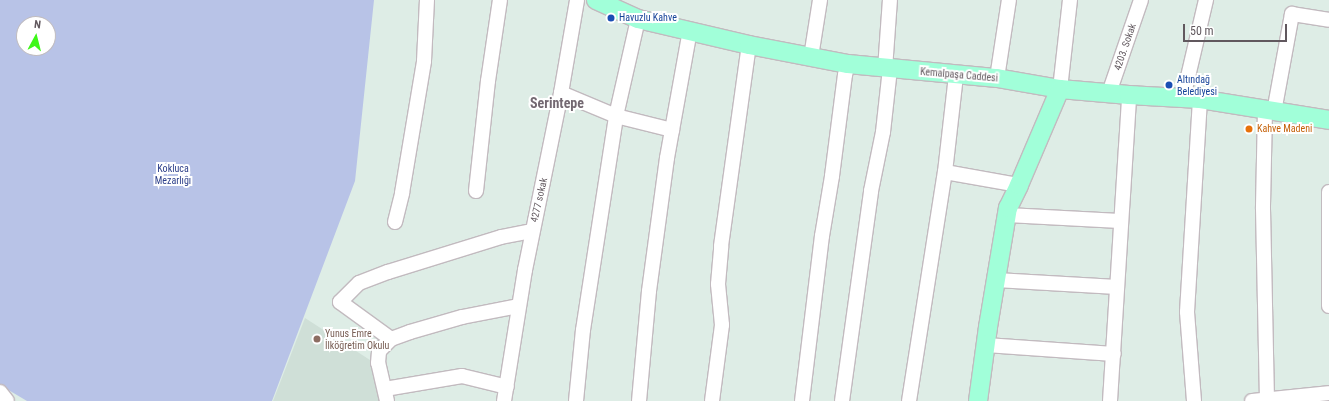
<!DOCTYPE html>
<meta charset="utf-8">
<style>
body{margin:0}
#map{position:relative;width:1329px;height:401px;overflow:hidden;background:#deede6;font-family:"Roboto Condensed",sans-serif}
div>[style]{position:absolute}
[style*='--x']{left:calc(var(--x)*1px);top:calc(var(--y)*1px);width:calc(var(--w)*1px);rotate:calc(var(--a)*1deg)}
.education>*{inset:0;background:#cfdfd7}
.green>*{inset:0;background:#b8c3e7}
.roads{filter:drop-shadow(1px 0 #c2babf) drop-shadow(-1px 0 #c2babf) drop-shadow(0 1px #c2babf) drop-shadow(0 -1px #c2babf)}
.minor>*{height:14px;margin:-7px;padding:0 7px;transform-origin:7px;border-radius:7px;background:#fff}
.major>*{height:18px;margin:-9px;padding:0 9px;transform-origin:9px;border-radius:9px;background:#a1ffd9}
.dots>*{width:11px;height:11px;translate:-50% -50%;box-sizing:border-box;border:2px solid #fff;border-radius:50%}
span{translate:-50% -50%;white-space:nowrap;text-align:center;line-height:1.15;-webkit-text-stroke:4px #fff;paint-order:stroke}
.transit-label{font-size:10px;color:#164399}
.left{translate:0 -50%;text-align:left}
.street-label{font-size:10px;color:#61585e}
.food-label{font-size:10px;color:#c56008}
.park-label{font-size:10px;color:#2e408a}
.education-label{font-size:10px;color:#785e54}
.district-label{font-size:14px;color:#736871;font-weight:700}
.north{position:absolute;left:16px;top:16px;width:40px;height:40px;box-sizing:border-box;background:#fff;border:1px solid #c0bcbf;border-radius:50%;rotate:7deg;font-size:11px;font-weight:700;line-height:16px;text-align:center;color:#61585e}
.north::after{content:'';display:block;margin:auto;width:14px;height:18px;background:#3ef719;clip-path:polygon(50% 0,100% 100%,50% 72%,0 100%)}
.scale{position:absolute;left:1183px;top:24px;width:104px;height:18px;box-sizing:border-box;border:2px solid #61585e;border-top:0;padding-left:5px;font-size:12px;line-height:14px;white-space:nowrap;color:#61585e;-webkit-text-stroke:3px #fff;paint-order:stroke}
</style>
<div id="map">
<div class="education">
<div style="clip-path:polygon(305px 318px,370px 360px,380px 401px,273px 401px)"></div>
</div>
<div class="green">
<div style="clip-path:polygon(evenodd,0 0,374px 0,355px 181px,272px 401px,27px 401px,0 385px,0 0,24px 24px,48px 24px,48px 48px,24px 48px,24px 24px)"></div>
</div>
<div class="roads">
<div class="minor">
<div style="--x:811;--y:57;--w:58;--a:-81"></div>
<div style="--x:885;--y:69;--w:69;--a:-85.9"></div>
<div style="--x:997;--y:78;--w:79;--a:-81.3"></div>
<div style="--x:1060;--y:89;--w:90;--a:-83.6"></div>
<div style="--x:561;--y:93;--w:60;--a:22.7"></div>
<div style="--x:616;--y:116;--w:58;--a:14"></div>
<div style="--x:1109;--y:93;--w:98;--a:-71"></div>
<div style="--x:1183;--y:98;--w:101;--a:-76.8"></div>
<div style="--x:1265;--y:110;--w:99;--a:91.2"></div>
<div style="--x:1263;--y:209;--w:190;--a:88.8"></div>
<div style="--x:1274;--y:112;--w:100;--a:-79.6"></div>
<div style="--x:1292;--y:14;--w:37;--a:9"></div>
<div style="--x:945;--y:172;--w:75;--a:10"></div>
<div style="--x:476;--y:191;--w:111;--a:-83.8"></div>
<div style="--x:488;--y:81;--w:82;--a:-81.6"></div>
<div style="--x:1329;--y:192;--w:114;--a:90"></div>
<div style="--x:1007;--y:215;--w:113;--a:3"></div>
<div style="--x:395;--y:222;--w:30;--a:-76"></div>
<div style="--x:402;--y:193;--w:134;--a:-80.5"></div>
<div style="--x:424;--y:61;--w:61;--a:-87.2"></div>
<div style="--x:996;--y:280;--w:121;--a:3.3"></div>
<div style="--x:391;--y:339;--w:63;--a:-144"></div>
<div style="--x:340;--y:302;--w:27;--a:-45"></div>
<div style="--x:359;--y:283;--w:31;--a:-21"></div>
<div style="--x:388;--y:272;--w:118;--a:-17.2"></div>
<div style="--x:501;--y:237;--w:32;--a:-11"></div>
<div style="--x:986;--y:345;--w:128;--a:4"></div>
<div style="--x:385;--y:389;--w:78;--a:-9.6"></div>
<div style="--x:462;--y:376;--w:46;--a:13.7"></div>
<div style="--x:0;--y:392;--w:11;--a:52"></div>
<div style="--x:387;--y:401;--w:39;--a:-103"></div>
<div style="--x:378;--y:363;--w:12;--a:-85"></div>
<div style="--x:379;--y:351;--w:17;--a:-45"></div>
<div style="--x:391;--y:339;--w:20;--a:-20"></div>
<div style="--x:410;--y:332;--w:54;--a:-16.1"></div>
<div style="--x:462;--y:317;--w:57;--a:-11.1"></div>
<div style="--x:504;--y:401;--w:133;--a:-80.9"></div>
<div style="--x:525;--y:270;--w:181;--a:-78.5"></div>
<div style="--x:561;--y:93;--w:94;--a:-80.2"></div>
<div style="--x:576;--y:401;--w:71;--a:-84.4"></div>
<div style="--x:583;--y:330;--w:217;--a:-81.2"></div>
<div style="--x:616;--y:116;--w:99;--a:-77.2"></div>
<div style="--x:639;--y:401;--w:110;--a:-84.8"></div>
<div style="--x:649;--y:291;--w:134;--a:-82.3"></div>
<div style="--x:667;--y:158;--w:130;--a:-79.8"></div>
<div style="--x:712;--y:401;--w:77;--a:-82.5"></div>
<div style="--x:722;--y:325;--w:41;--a:-95.6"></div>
<div style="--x:718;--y:284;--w:38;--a:-85"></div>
<div style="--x:721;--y:246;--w:203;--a:-82.1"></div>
<div style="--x:802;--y:401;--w:166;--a:-83.1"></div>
<div style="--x:822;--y:236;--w:61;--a:-80.5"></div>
<div style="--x:832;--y:176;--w:102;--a:-82.7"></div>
<div style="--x:845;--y:75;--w:11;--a:-75"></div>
<div style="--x:842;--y:401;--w:212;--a:-82.1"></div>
<div style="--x:871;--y:191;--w:60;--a:-78.5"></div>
<div style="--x:883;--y:132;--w:63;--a:-83.7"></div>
<div style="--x:909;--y:401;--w:232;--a:-81.1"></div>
<div style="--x:945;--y:172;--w:98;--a:-83.5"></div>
<div style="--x:1110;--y:401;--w:307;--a:-86.4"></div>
<div style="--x:1194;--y:401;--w:89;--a:-94.5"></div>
<div style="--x:1187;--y:312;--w:213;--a:-86.5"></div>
<div style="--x:1252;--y:401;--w:77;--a:-5.9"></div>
</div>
<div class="major">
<div style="--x:596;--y:0;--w:46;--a:24.3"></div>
<div style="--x:638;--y:19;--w:114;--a:13.2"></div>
<div style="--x:749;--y:45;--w:101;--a:10.9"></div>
<div style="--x:848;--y:64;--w:150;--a:5.4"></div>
<div style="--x:997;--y:78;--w:64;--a:9.9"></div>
<div style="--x:1060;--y:89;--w:69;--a:5"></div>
<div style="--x:1129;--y:95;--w:71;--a:3.2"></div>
<div style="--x:1200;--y:99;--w:131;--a:9.2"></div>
<div style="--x:978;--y:401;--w:75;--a:-82.3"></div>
<div style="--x:988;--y:327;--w:121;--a:-80.5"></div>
<div style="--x:1008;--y:208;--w:25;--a:-64"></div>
<div style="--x:1019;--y:185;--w:104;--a:-66.9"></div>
</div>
</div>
<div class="dots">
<div style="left:611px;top:18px;background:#1a4fb4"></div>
<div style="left:1169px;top:85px;background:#1a4fb4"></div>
<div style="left:1249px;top:129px;background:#e8710a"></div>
<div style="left:317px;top:339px;background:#8d6e63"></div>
</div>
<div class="transit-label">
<span class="left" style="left:619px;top:18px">Havuzlu Kahve</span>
<span class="left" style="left:1177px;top:85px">Altındağ<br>Belediyesi</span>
</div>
<div class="street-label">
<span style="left:1125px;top:47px;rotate:-71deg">4203. Sokak</span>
<span style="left:959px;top:75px;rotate:5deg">Kemalpaşa Caddesi</span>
<span style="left:539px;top:200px;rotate:-77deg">4277 sokak</span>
</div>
<div class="food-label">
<span class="left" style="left:1257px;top:129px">Kahve Madeni</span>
</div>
<div class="park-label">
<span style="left:173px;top:174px">Kokluca<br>Mezarlığı</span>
</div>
<div class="education-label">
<span class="left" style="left:325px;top:339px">Yunus Emre<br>İlköğretim Okulu</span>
</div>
<div class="district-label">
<span style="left:557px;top:103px">Serintepe</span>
</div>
<div class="north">N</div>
<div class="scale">50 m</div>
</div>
